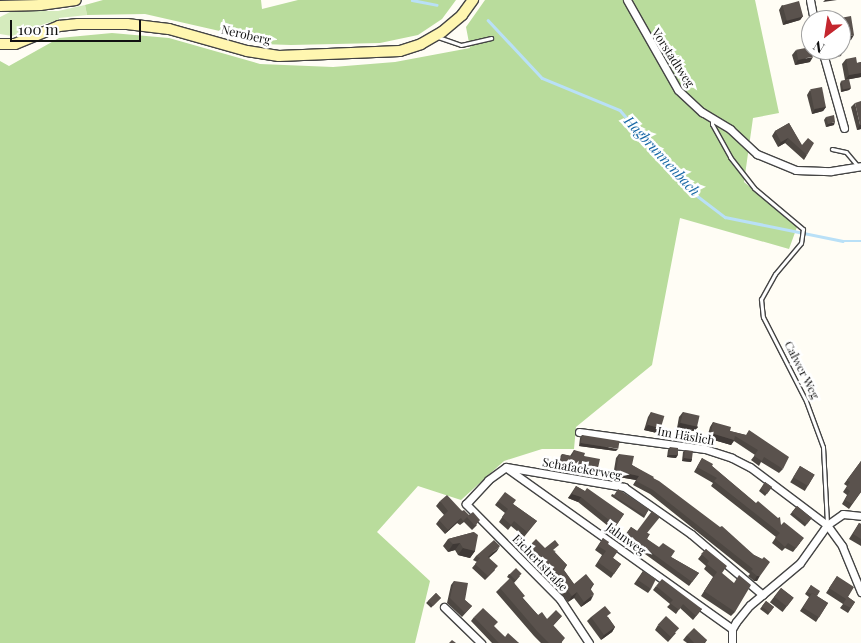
<!DOCTYPE html>
<meta charset="utf-8">
<style>
body{margin:0}
#map{position:relative;width:861px;height:643px;overflow:hidden;background:#fffdf5;font-family:"Playfair Display",serif}
div>[style]{position:absolute}
[style*='--x']{left:calc(var(--x)*1px);top:calc(var(--y)*1px);width:calc(var(--w)*1px);rotate:calc(var(--a)*1deg)}
.green>*{inset:0;background:#d5ebbd}
.forest>*{inset:0;background:#b9dc9c}
.stream>*{height:2.5px;margin:-1.25px;padding:0 1.25px;transform-origin:1.25px;border-radius:1.25px;background:#b9e0f7}
.roads{filter:drop-shadow(1px 0 #444) drop-shadow(-1px 0 #444) drop-shadow(0 1px #444) drop-shadow(0 -1px #444)}
.lane>*{height:3px;margin:-1.5px;padding:0 1.5px;transform-origin:1.5px;border-radius:1.5px;background:#fff}
.street>*{height:7px;margin:-3.5px;padding:0 3.5px;transform-origin:3.5px;border-radius:3.5px;background:#fff}
.secondary>*{height:10px;margin:-5px;padding:0 5px;transform-origin:5px;border-radius:5px;background:#fff6b0}
.wall>*{inset:0;background:#4d4742;transform-origin:0 0}
.shaded-wall>*{inset:0;background:#3f3936}
.building>*{inset:0;background:#5a524d;transform-origin:0 0}
span{translate:-50% -50%;white-space:nowrap;text-align:center;line-height:1.15;-webkit-text-stroke:5px #fff;paint-order:stroke}
.street-label{font-size:12px;color:#111}
.water-label{font-size:14px;color:#1768a6;font-style:italic}
.north{position:absolute;left:801px;top:10px;width:50px;height:50px;box-sizing:border-box;background:#fff;border:1px solid #a0a0a0;border-radius:50%;rotate:211deg;font-size:14px;font-weight:700;line-height:20px;text-align:center;color:#111}
.north::after{content:'';display:block;margin:auto;width:18px;height:22px;background:#c4262e;clip-path:polygon(50% 0,100% 100%,50% 72%,0 100%)}
.scale{position:absolute;left:10px;top:20px;width:131px;height:22px;box-sizing:border-box;border:2px solid #111;border-top:0;padding-left:6px;font-size:15px;line-height:18px;white-space:nowrap;color:#111;-webkit-text-stroke:4px #fff;paint-order:stroke}
</style>
<div id="map">
<div class="green">
<div style="clip-path:polygon(85px 5px,87px 15px,59px 18px,59px 21px,47px 23px,12px 36px,0 34px,0 17px,12px 11px,58px 11px)"></div>
</div>
<div class="forest">
<div style="clip-path:polygon(103px 0,261px 0,262px 9px,298px 0,456px 0,442px 19px,418px 35px,380px 43px,291px 45px,261px 44px,224px 32px,145px 14px,87px 15px,85px 5px)"></div>
<div style="clip-path:polygon(485px 0,755px 0,779px 113px,753px 118px,744px 182px,797px 227px,789px 249px,680px 218px,652px 365px,576px 427px,574px 449px,542px 449px,504px 461px,461px 500px,418px 486px,377px 532px,430px 581px,415px 643px,0 643px,0 61px,9px 66px,59px 38px,112px 33px,169px 38px,260px 64px,333px 67px,395px 62px,470px 48px,466px 27px)"></div>
</div>
<div class="stream">
<div style="--x:412;--y:0;--w:25;--a:11"></div>
<div style="--x:488;--y:20;--w:79;--a:47"></div>
<div style="--x:542;--y:78;--w:84;--a:22.3"></div>
<div style="--x:620;--y:110;--w:103;--a:49.3"></div>
<div style="--x:687;--y:188;--w:48;--a:37.3"></div>
<div style="--x:725;--y:217;--w:120;--a:11.5"></div>
<div style="--x:843;--y:241;--w:18;--a:0"></div>
</div>
<div class="roads">
<div class="lane">
<div style="--x:438;--y:37;--w:24;--a:19"></div>
<div style="--x:461;--y:45;--w:31;--a:-13"></div>
<div style="--x:712;--y:119;--w:5;--a:90"></div>
<div style="--x:712;--y:124;--w:38;--a:61"></div>
<div style="--x:730;--y:157;--w:39;--a:52"></div>
<div style="--x:754;--y:188;--w:64;--a:39.9"></div>
<div style="--x:803;--y:229;--w:14;--a:98"></div>
<div style="--x:801;--y:243;--w:40;--a:130"></div>
<div style="--x:775;--y:274;--w:29;--a:119"></div>
<div style="--x:761;--y:299;--w:18;--a:84"></div>
<div style="--x:763;--y:317;--w:94;--a:62.9"></div>
<div style="--x:806;--y:401;--w:49;--a:69.7"></div>
<div style="--x:823;--y:447;--w:77;--a:87"></div>
<div style="--x:832;--y:149;--w:14;--a:12"></div>
<div style="--x:846;--y:152;--w:17;--a:50"></div>
</div>
<div class="street">
<div style="--x:627;--y:0;--w:103;--a:60.5"></div>
<div style="--x:678;--y:90;--w:33;--a:43"></div>
<div style="--x:702;--y:112;--w:33;--a:31"></div>
<div style="--x:730;--y:129;--w:37;--a:43"></div>
<div style="--x:757;--y:154;--w:42;--a:22.3"></div>
<div style="--x:796;--y:170;--w:35;--a:2"></div>
<div style="--x:831;--y:171;--w:30;--a:-9"></div>
<div style="--x:810;--y:0;--w:20;--a:79"></div>
<div style="--x:822;--y:50;--w:81;--a:74.2"></div>
<div style="--x:579;--y:432;--w:127;--a:7.7"></div>
<div style="--x:705;--y:449;--w:28;--a:18"></div>
<div style="--x:732;--y:458;--w:20;--a:27"></div>
<div style="--x:750;--y:467;--w:96;--a:37"></div>
<div style="--x:827;--y:525;--w:26;--a:54"></div>
<div style="--x:842;--y:546;--w:50;--a:67.6"></div>
<div style="--x:508;--y:469;--w:275;--a:35.5"></div>
<div style="--x:444;--y:607;--w:52;--a:44.2"></div>
<div style="--x:589;--y:643;--w:53;--a:-123.4"></div>
<div style="--x:560;--y:599;--w:134;--a:-134.7"></div>
<div style="--x:466;--y:504;--w:33;--a:-47"></div>
<div style="--x:488;--y:480;--w:22;--a:-36"></div>
<div style="--x:506;--y:467;--w:120;--a:9.6"></div>
<div style="--x:624;--y:487;--w:82;--a:35"></div>
<div style="--x:691;--y:534;--w:94;--a:40.3"></div>
<div style="--x:732;--y:643;--w:14;--a:-90"></div>
<div style="--x:732;--y:629;--w:8;--a:-60"></div>
<div style="--x:736;--y:622;--w:22;--a:-51"></div>
<div style="--x:750;--y:605;--w:65;--a:-40"></div>
<div style="--x:800;--y:563;--w:47;--a:-54.6"></div>
<div style="--x:827;--y:525;--w:19;--a:-35"></div>
<div style="--x:843;--y:514;--w:18;--a:6"></div>
</div>
<div class="secondary">
<div style="--x:0;--y:6;--w:40;--a:-1.4"></div>
<div style="--x:40;--y:5;--w:36;--a:-8"></div>
<div style="--x:0;--y:44;--w:15;--a:0"></div>
<div style="--x:15;--y:44;--w:48;--a:-22.2"></div>
<div style="--x:59;--y:26;--w:19;--a:-6"></div>
<div style="--x:78;--y:24;--w:49;--a:0"></div>
<div style="--x:127;--y:24;--w:42;--a:6.8"></div>
<div style="--x:169;--y:29;--w:81;--a:15.8"></div>
<div style="--x:247;--y:51;--w:32;--a:9"></div>
<div style="--x:279;--y:56;--w:121;--a:-2.4"></div>
<div style="--x:400;--y:51;--w:22;--a:-18"></div>
<div style="--x:421;--y:44;--w:24;--a:-30"></div>
<div style="--x:442;--y:32;--w:26;--a:-40"></div>
<div style="--x:462;--y:15;--w:19;--a:-54"></div>
</div>
</div>
<div class="wall">
<div style="clip-path:polygon(782px 5px,803px 16px,800px 20px,783px 25px,779px 10px)"></div>
<div style="clip-path:polygon(796px 50px,810px 62px,795px 65px,792px 55px)"></div>
<div style="clip-path:polygon(832px 50px,841px 50px,841px 56px,834px 57px)"></div>
<div style="clip-path:polygon(846px 59px,857px 63px,861px 62px,861px 77px,845px 80px,842px 64px)"></div>
<div style="clip-path:polygon(841px 81px,851px 88px,849px 90px,841px 92px,840px 84px)"></div>
<div style="clip-path:polygon(810px 90px,826px 107px,823px 111px,812px 114px,807px 95px)"></div>
<div style="clip-path:polygon(855px 103px,861px 129px,857px 130px,851px 107px)"></div>
<div style="clip-path:polygon(826px 117px,834px 125px,826px 127px,824px 120px)"></div>
<div style="clip-path:polygon(789px 123px,807px 155px,804px 160px,785px 143px,778px 147px,772px 136px,775px 131px)"></div>
<div style="clip-path:polygon(651px 412px,657px 433px,644px 430px,648px 417px)"></div>
<div style="clip-path:polygon(683px 412px,698px 427px,694px 431px,677px 428px,679px 417px)"></div>
<div style="clip-path:polygon(713px 422px,730px 431px,746px 435px,783px 469px,779px 473px,761px 462px,759px 466px,751px 460px,755px 455px,734px 441px,731px 445px,707px 438px,710px 427px)"></div>
<div style="clip-path:polygon(582px 435px,616px 451px,579px 446px,580px 438px)"></div>
<div style="clip-path:polygon(670px 447px,676px 458px,667px 457px,668px 450px)"></div>
<div style="clip-path:polygon(574px 450px,584px 456px,595px 472px,590px 471px,588px 474px,557px 467px,559px 458px,562px 454px,570px 456px)"></div>
<div style="clip-path:polygon(685px 450px,692px 459px,691px 462px,682px 461px,683px 452px)"></div>
<div style="clip-path:polygon(619px 454px,632px 465px,653px 478px,754px 555px,762px 559px,757px 581px,754px 581px,748px 576px,750px 574px,650px 494px,633px 485px,636px 480px,613px 476px,616px 458px)"></div>
<div style="clip-path:polygon(702px 458px,712px 466px,781px 525px,800px 543px,793px 552px,785px 548px,782px 551px,772px 543px,776px 537px,711px 486px,713px 483px,694px 472px)"></div>
<div style="clip-path:polygon(861px 461px,861px 492px,849px 509px,842px 504px,847px 495px,843px 492px,847px 486px,844px 484px)"></div>
<div style="left:800px;top:466px;width:17px;height:19px;rotate:31deg"></div>
<div style="clip-path:polygon(765px 482px,772px 487px,765px 496px,759px 491px)"></div>
<div style="clip-path:polygon(576px 486px,624px 514px,613px 530px,578px 502px,568px 498px)"></div>
<div style="clip-path:polygon(612px 494px,649px 509px,644px 518px,611px 496px)"></div>
<div style="clip-path:polygon(440px 501px,462px 511px,477px 525px,472px 530px,464px 522px,460px 525px,457px 523px,445px 534px,436px 524px,439px 520px,444px 515px,436px 506px)"></div>
<div style="clip-path:polygon(498px 501px,513px 504px,537px 521px,524px 537px,511px 526px,508px 530px,499px 522px,505px 513px,495px 505px)"></div>
<div style="left:797px;top:506px;width:19px;height:11px;rotate:39deg"></div>
<div style="clip-path:polygon(859px 523px,861px 524px,861px 546px,849px 539px)"></div>
<div style="clip-path:polygon(631px 527px,637px 531px,648px 533px,647px 539px,671px 557px,699px 573px,689px 586px,623px 538px)"></div>
<div style="clip-path:polygon(474px 532px,475px 551px,470px 558px,458px 555px,455px 550px,448px 552px,443px 546px,448px 539px)"></div>
<div style="clip-path:polygon(603px 538px,608px 544px,613px 558px,621px 564px,611px 578px,595px 566px,602px 555px,595px 550px)"></div>
<div style="clip-path:polygon(530px 545px,556px 551px,554px 552px,567px 565px,564px 570px,574px 584px,594px 584px,591px 589px,591px 600px,581px 607px,574px 598px,568px 602px,557px 588px,559px 585px,526px 550px)"></div>
<div style="clip-path:polygon(706px 549px,722px 573px,735px 612px,731px 616px,701px 596px,713px 577px,704px 569px,706px 566px,698px 559px)"></div>
<div style="clip-path:polygon(497px 551px,489px 558px,495px 570px,485px 580px,472px 568px,477px 562px,473px 560px,476px 556px)"></div>
<div style="clip-path:polygon(643px 571px,651px 589px,648px 593px,634px 584px)"></div>
<div style="clip-path:polygon(509px 574px,520px 576px,514px 583px,523px 598px,538px 615px,547px 619px,562px 616px,553px 626px,562px 643px,541px 643px,534px 636px,496px 592px,500px 588px,510px 579px,507px 577px)"></div>
<div style="clip-path:polygon(837px 576px,848px 597px,855px 602px,848px 613px,840px 608px,843px 604px,826px 593px)"></div>
<div style="clip-path:polygon(454px 581px,465px 600px,472px 606px,462px 617px,447px 603px,451px 585px)"></div>
<div style="clip-path:polygon(811px 585px,817px 596px,828px 603px,816px 622px,800px 611px,809px 597px,805px 594px)"></div>
<div style="clip-path:polygon(656px 586px,702px 609px,693px 620px,680px 608px,676px 614px,667px 607px,670px 604px,653px 590px)"></div>
<div style="left:781px;top:588px;width:16px;height:18px;rotate:38deg"></div>
<div style="left:436px;top:593px;width:7px;height:14px;rotate:45deg"></div>
<div style="left:766px;top:601px;width:10px;height:10px;rotate:37deg"></div>
<div style="clip-path:polygon(474px 617px,494px 627px,505px 637px,519px 643px,492px 643px,471px 621px)"></div>
<div style="clip-path:polygon(591px 617px,608px 617px,615px 627px,612px 632px,601px 640px,587px 621px)"></div>
<div style="clip-path:polygon(658px 625px,676px 633px,668px 642px,655px 630px)"></div>
<div style="clip-path:polygon(687px 635px,707px 640px,705px 643px,687px 643px,683px 640px)"></div>
</div>
<div class="shaded-wall">
<div style="clip-path:polygon(825px 0,837px 0,823px 2px)"></div>
<div style="clip-path:polygon(803px 16px,800px 20px,783px 25px,786px 20px)"></div>
<div style="clip-path:polygon(854px 35px,851px 40px,841px 42px,841px 37px)"></div>
<div style="clip-path:polygon(842px 53px,841px 56px,834px 57px,835px 55px)"></div>
<div style="clip-path:polygon(813px 57px,810px 62px,795px 65px,798px 60px)"></div>
<div style="clip-path:polygon(861px 73px,861px 77px,845px 80px,849px 75px)"></div>
<div style="clip-path:polygon(851px 88px,849px 90px,841px 92px,843px 89px)"></div>
<div style="clip-path:polygon(826px 107px,823px 111px,812px 114px,815px 109px)"></div>
<div style="clip-path:polygon(835px 122px,834px 125px,826px 127px,828px 124px)"></div>
<div style="clip-path:polygon(860px 125px,861px 125px,861px 129px,857px 130px)"></div>
<div style="clip-path:polygon(788px 138px,785px 143px,778px 147px,781px 142px)"></div>
<div style="clip-path:polygon(680px 423px,698px 427px,694px 431px,677px 428px)"></div>
<div style="clip-path:polygon(648px 425px,660px 428px,657px 433px,644px 430px)"></div>
<div style="clip-path:polygon(711px 433px,734px 440px,731px 445px,707px 438px)"></div>
<div style="clip-path:polygon(581px 443px,618px 449px,616px 451px,579px 446px)"></div>
<div style="clip-path:polygon(669px 455px,678px 455px,676px 458px,667px 457px)"></div>
<div style="clip-path:polygon(684px 458px,692px 459px,691px 462px,682px 461px)"></div>
<div style="clip-path:polygon(560px 463px,587px 466px,598px 468px,595px 472px,590px 471px,588px 474px,557px 467px)"></div>
<div style="clip-path:polygon(616px 471px,639px 476px,636px 480px,613px 476px)"></div>
<div style="clip-path:polygon(572px 494px,581px 497px,578px 502px,568px 498px)"></div>
<div style="clip-path:polygon(461px 518px,457px 523px,445px 534px,448px 530px)"></div>
<div style="clip-path:polygon(460px 543px,455px 550px,448px 552px,453px 544px)"></div>
<div style="clip-path:polygon(500px 546px,497px 551px,485px 561px,488px 557px)"></div>
<div style="clip-path:polygon(463px 548px,475px 551px,470px 558px,458px 555px)"></div>
<div style="clip-path:polygon(757px 576px,760px 576px,757px 581px,754px 581px)"></div>
<div style="clip-path:polygon(577px 592px,574px 598px,568px 602px,572px 596px)"></div>
<div style="clip-path:polygon(594px 594px,591px 600px,581px 607px,584px 602px)"></div>
<div style="clip-path:polygon(615px 627px,612px 632px,601px 640px,604px 635px)"></div>
</div>
<div class="building">
<div style="left:799px;top:1px;width:16px;height:17px;rotate:75deg"></div>
<div style="clip-path:polygon(851px 16px,854px 35px,841px 37px,841px 20px,835px 19px)"></div>
<div style="clip-path:polygon(841px 46px,842px 53px,835px 55px,834px 50px,841px 50px)"></div>
<div style="left:811px;top:47px;width:10px;height:15px;rotate:79deg"></div>
<div style="clip-path:polygon(856px 57px,857px 63px,861px 62px,861px 73px,849px 75px,846px 59px)"></div>
<div style="left:849px;top:79px;width:9px;height:8px;rotate:77deg"></div>
<div style="left:822px;top:87px;width:20px;height:12px;rotate:79deg"></div>
<div style="clip-path:polygon(861px 101px,861px 125px,860px 125px,855px 103px)"></div>
<div style="clip-path:polygon(834px 115px,835px 122px,828px 124px,826px 117px)"></div>
<div style="clip-path:polygon(789px 123px,802px 145px,808px 138px,814px 143px,807px 155px,788px 138px,781px 142px,775px 131px)"></div>
<div style="left:651px;top:412px;width:14px;height:13px;rotate:17deg"></div>
<div style="left:683px;top:412px;width:17px;height:11px;rotate:13deg"></div>
<div style="clip-path:polygon(713px 422px,731px 427px,730px 431px,746px 435px,749px 430px,789px 457px,783px 469px,764px 457px,762px 461px,754px 456px,758px 450px,735px 436px,734px 440px,711px 433px)"></div>
<div style="left:582px;top:435px;width:38px;height:8px;rotate:9deg"></div>
<div style="clip-path:polygon(670px 447px,678px 448px,678px 455px,669px 455px)"></div>
<div style="clip-path:polygon(574px 450px,585px 453px,584px 456px,600px 459px,598px 468px,587px 466px,591px 470px,560px 463px,562px 454px,572px 456px)"></div>
<div style="left:685px;top:450px;width:8px;height:8px;rotate:7deg"></div>
<div style="clip-path:polygon(619px 454px,634px 456px,632px 465px,654px 477px,653px 478px,659px 481px,720px 527px,722px 526px,754px 555px,762px 559px,764px 557px,770px 562px,760px 576px,757px 576px,751px 571px,753px 569px,653px 490px,636px 481px,639px 476px,616px 471px)"></div>
<div style="clip-path:polygon(702px 458px,713px 464px,712px 466px,756px 503px,758px 501px,778px 518px,780px 517px,781px 525px,784px 522px,804px 538px,796px 548px,788px 543px,785px 547px,775px 538px,780px 533px,714px 481px,717px 478px,697px 467px)"></div>
<div style="clip-path:polygon(861px 461px,861px 492px,852px 504px,845px 500px,850px 491px,846px 488px,850px 482px,847px 480px)"></div>
<div style="left:800px;top:466px;width:17px;height:13px;rotate:31deg"></div>
<div style="clip-path:polygon(765px 482px,772px 487px,767px 494px,761px 489px)"></div>
<div style="clip-path:polygon(576px 486px,585px 491px,587px 488px,624px 514px,616px 526px,581px 497px,572px 494px)"></div>
<div style="left:618px;top:489px;width:37px;height:8px;rotate:33deg"></div>
<div style="clip-path:polygon(505px 492px,516px 500px,513px 504px,537px 521px,527px 532px,514px 521px,511px 525px,502px 517px,508px 509px,498px 501px)"></div>
<div style="clip-path:polygon(447px 495px,462px 511px,464px 510px,469px 515px,473px 512px,480px 520px,475px 526px,467px 517px,463px 521px,461px 518px,448px 530px,439px 520px,448px 511px,440px 501px)"></div>
<div style="left:797px;top:506px;width:19px;height:8px;rotate:39deg"></div>
<div style="clip-path:polygon(652px 511px,660px 517px,647px 533px,650px 534px,647px 539px,659px 547px,663px 543px,675px 551px,671px 557px,699px 573px,692px 582px,626px 534px,631px 527px,637px 531px)"></div>
<div style="clip-path:polygon(859px 523px,861px 524px,861px 539px,853px 534px)"></div>
<div style="clip-path:polygon(474px 532px,478px 535px,475px 551px,463px 548px,460px 543px,453px 544px,448px 539px)"></div>
<div style="clip-path:polygon(603px 538px,609px 542px,608px 544px,618px 551px,613px 558px,621px 564px,614px 574px,598px 562px,606px 551px,598px 546px)"></div>
<div style="clip-path:polygon(536px 539px,545px 548px,555px 540px,559px 545px,553px 550px,567px 565px,563px 569px,574px 584px,586px 574px,594px 584px,590px 588px,594px 594px,584px 602px,577px 592px,572px 596px,561px 582px,564px 580px,530px 545px)"></div>
<div style="clip-path:polygon(494px 540px,500px 546px,488px 557px,498px 566px,488px 576px,475px 564px,480px 558px,476px 556px)"></div>
<div style="clip-path:polygon(706px 549px,727px 566px,722px 573px,734px 583px,739px 575px,751px 585px,735px 612px,704px 591px,717px 572px,707px 564px,709px 561px,701px 554px)"></div>
<div style="left:516px;top:568px;width:8px;height:9px;rotate:45deg"></div>
<div style="clip-path:polygon(643px 571px,656px 579px,651px 589px,638px 580px)"></div>
<div style="clip-path:polygon(837px 576px,854px 587px,848px 597px,855px 602px,851px 608px,843px 604px,846px 599px,829px 588px)"></div>
<div style="clip-path:polygon(510px 578px,525px 596px,522px 598px,538px 615px,542px 612px,547px 619px,556px 610px,562px 616px,553px 625px,565px 638px,561px 643px,549px 643px,537px 631px,500px 588px)"></div>
<div style="clip-path:polygon(662px 579px,702px 609px,696px 616px,683px 604px,679px 610px,670px 603px,673px 600px,656px 586px)"></div>
<div style="clip-path:polygon(454px 581px,468px 583px,465px 600px,472px 606px,465px 613px,450px 598px)"></div>
<div style="clip-path:polygon(811px 585px,820px 591px,817px 596px,812px 593px,811px 594px,807px 592px)"></div>
<div style="left:781px;top:588px;width:16px;height:11px;rotate:38deg"></div>
<div style="left:436px;top:593px;width:7px;height:11px;rotate:45deg"></div>
<div style="left:812px;top:593px;width:19px;height:17px;rotate:32deg"></div>
<div style="left:766px;top:601px;width:10px;height:7px;rotate:37deg"></div>
<div style="clip-path:polygon(605px 606px,611px 613px,607px 616px,615px 627px,604px 635px,591px 617px)"></div>
<div style="clip-path:polygon(483px 608px,498px 622px,494px 626px,505px 637px,508px 633px,519px 643px,499px 643px,496px 640px,474px 617px)"></div>
<div style="left:666px;top:616px;width:18px;height:12px;rotate:43deg"></div>
<div style="clip-path:polygon(694px 628px,707px 640px,704px 643px,694px 643px,687px 635px)"></div>
<div style="clip-path:polygon(452px 640px,456px 643px,449px 643px)"></div>
</div>
<div class="street-label">
<span style="left:246px;top:35px;rotate:13deg">Neroberg</span>
<span style="left:673px;top:58px;rotate:57deg">Vorstadtweg</span>
<span style="left:802px;top:370px;rotate:63deg">Calwer Weg</span>
<span style="left:686px;top:436px;rotate:10deg">Im Häslich</span>
<span style="left:582px;top:469px;rotate:10deg">Schafackerweg</span>
<span style="left:626px;top:539px;rotate:36deg">Jahnweg</span>
<span style="left:540px;top:563px;rotate:46deg">Eichertstraße</span>
</div>
<div class="water-label">
<span style="left:662px;top:156px;rotate:47deg">Hagbrunnenbach</span>
</div>
<div class="north">N</div>
<div class="scale">100 m</div>
</div>
